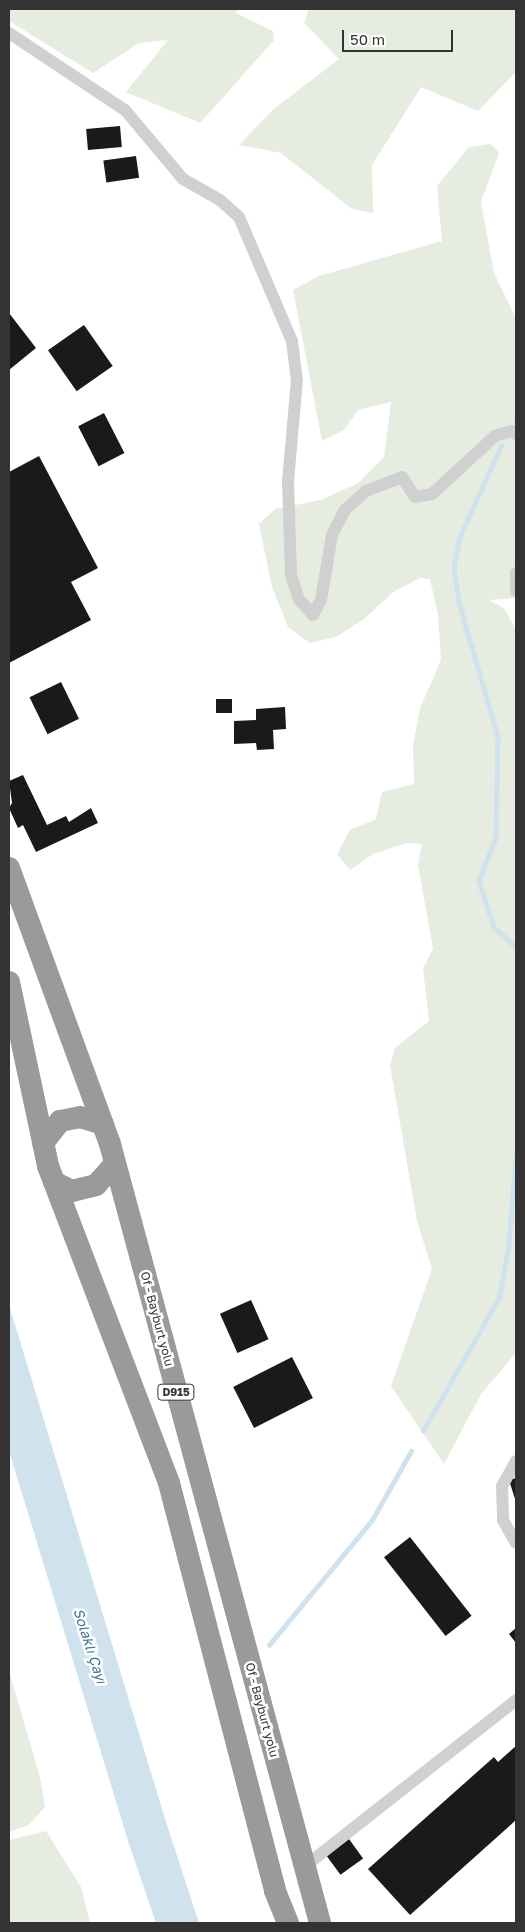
<!DOCTYPE html>
<meta charset="utf-8">
<style>
body{margin:0}
#map{position:relative;width:525px;height:1932px;overflow:hidden;background:#fff;font-family:"Golos Text",sans-serif}
div>[style]{position:absolute}
[style*='--x']{left:calc(var(--x)*1px);top:calc(var(--y)*1px);width:calc(var(--w)*1px);rotate:calc(var(--a)*1deg)}
.green>*{inset:0;background:#e6ecdf}
.water>*{inset:0;background:#cfe2ee}
.stream>*{height:4.5px;margin:-2.25px;padding:0 2.25px;transform-origin:2.25px;border-radius:2.25px;background:#cfe2ee}
.building>*{inset:0;background:#1a1a1a;transform-origin:0 0}
.street>*{height:12px;margin:-6px;padding:0 6px;transform-origin:6px;border-radius:6px;background:#d0d0d0}
.highway>*{height:22px;margin:-11px;padding:0 11px;transform-origin:11px;border-radius:11px;background:#9a9a9a}
span{translate:-50% -50%;white-space:nowrap;text-align:center;line-height:1.15;-webkit-text-stroke:5px #fff;paint-order:stroke}
.shield-label span{padding:1px 4px;background:#fff;border:1px solid;border-radius:4px;-webkit-text-stroke-width:0}
.shield-label{font-size:11px;color:#333;font-weight:700}
.street-label{font-size:12px;color:#333}
.water-label{font-size:14px;color:#3f7597;font-style:italic}
.frame{position:absolute;inset:0;border:10px solid #333;pointer-events:none}
.scale{position:absolute;left:342px;top:30px;width:111px;height:22px;box-sizing:border-box;border:2px solid #333;border-top:0;padding-left:6px;font-size:15px;line-height:18px;white-space:nowrap;color:#333;-webkit-text-stroke:4px #fff;paint-order:stroke}
</style>
<div id="map">
<div class="green">
<div style="clip-path:polygon(9px 9px,238px 9px,236px 13px,273px 31px,274px 40px,200px 123px,126px 92px,168px 40px,139px 43px,93px 73px,9px 21px)"></div>
<div style="clip-path:polygon(309px 9px,516px 9px,516px 72px,478px 111px,421px 87px,372px 165px,373px 213px,352px 209px,281px 153px,239px 145px,275px 108px,339px 59px,304px 23px)"></div>
<div style="clip-path:polygon(491px 144px,499px 153px,481px 202px,494px 273px,516px 318px,516px 598px,489px 600px,504px 608px,516px 629px,516px 1353px,481px 1394px,444px 1464px,391px 1386px,432px 1269px,417px 1221px,390px 1065px,395px 1048px,429px 1021px,423px 968px,433px 949px,418px 865px,422px 844px,406px 843px,373px 854px,350px 870px,337px 854px,350px 830px,376px 819px,382px 792px,414px 784px,413px 746px,420px 708px,441px 660px,438px 615px,430px 579px,420px 578px,393px 592px,364px 619px,336px 637px,310px 643px,288px 627px,272px 587px,259px 524px,275px 509px,321px 500px,358px 483px,384px 457px,391px 402px,358px 410px,344px 430px,322px 441px,293px 290px,319px 276px,442px 241px,437px 186px,469px 147px)"></div>
<div style="clip-path:polygon(9px 1671px,40px 1777px,45px 1807px,29px 1825px,9px 1832px)"></div>
<div style="clip-path:polygon(46px 1831px,81px 1887px,90px 1923px,9px 1923px,9px 1840px)"></div>
</div>
<div class="water">
<div style="clip-path:polygon(9px 1305px,166px 1822px,199px 1923px,156px 1923px,129px 1844px,9px 1451px)"></div>
</div>
<div class="stream">
<div style="--x:516;--y:418;--w:1;--a:-90"></div>
<div style="--x:502;--y:445;--w:101;--a:114.5"></div>
<div style="--x:460;--y:537;--w:33;--a:101"></div>
<div style="--x:454;--y:569;--w:37;--a:81"></div>
<div style="--x:460;--y:606;--w:136;--a:73.8"></div>
<div style="--x:498;--y:737;--w:101;--a:91.1"></div>
<div style="--x:496;--y:838;--w:46;--a:111.6"></div>
<div style="--x:479;--y:881;--w:48;--a:71.9"></div>
<div style="--x:494;--y:927;--w:30;--a:42"></div>
<div style="--x:423;--y:1431;--w:153;--a:-60.3"></div>
<div style="--x:499;--y:1298;--w:51;--a:-79.8"></div>
<div style="--x:508;--y:1248;--w:94;--a:-85.1"></div>
<div style="--x:269;--y:1645;--w:162;--a:-50.5"></div>
<div style="--x:372;--y:1520;--w:79;--a:-60.5"></div>
</div>
<div class="building">
<div style="left:120px;top:126px;width:21px;height:34px;rotate:85deg"></div>
<div style="left:136px;top:156px;width:22px;height:33px;rotate:82deg"></div>
<div style="clip-path:polygon(9px 313px,36px 348px,9px 370px)"></div>
<div style="left:84px;top:325px;width:50px;height:44px;rotate:55deg"></div>
<div style="left:104px;top:413px;width:45px;height:29px;rotate:63deg"></div>
<div style="clip-path:polygon(39px 456px,98px 568px,71px 582px,91px 620px,9px 663px,9px 472px)"></div>
<div style="left:61px;top:682px;width:41px;height:35px;rotate:64deg"></div>
<div style="left:216px;top:699px;width:16px;height:14px"></div>
<div style="clip-path:polygon(285px 707px,286px 729px,273px 730px,274px 749px,257px 750px,256px 743px,234px 744px,234px 721px,256px 720px,256px 709px)"></div>
<div style="clip-path:polygon(23px 775px,47px 825px,66px 816px,69px 822px,91px 808px,98px 823px,36px 852px,23px 825px,18px 828px,9px 808px,12px 803px,9px 781px)"></div>
<div style="left:251px;top:1300px;width:43px;height:34px;rotate:66deg"></div>
<div style="left:292px;top:1357px;width:46px;height:66px;rotate:63deg"></div>
<div style="clip-path:polygon(516px 1478px,516px 1502px,509px 1480px)"></div>
<div style="left:410px;top:1537px;width:100px;height:33px;rotate:52deg"></div>
<div style="clip-path:polygon(516px 1628px,516px 1643px,509px 1634px)"></div>
<div style="clip-path:polygon(516px 1746px,516px 1820px,410px 1915px,368px 1869px,494px 1757px,498px 1762px)"></div>
<div style="left:349px;top:1839px;width:24px;height:28px;rotate:54deg"></div>
</div>
<div class="street">
<div style="--x:9;--y:33;--w:139;--a:33.6"></div>
<div style="--x:125;--y:110;--w:90;--a:50"></div>
<div style="--x:183;--y:179;--w:43;--a:29.6"></div>
<div style="--x:220;--y:200;--w:25;--a:42"></div>
<div style="--x:239;--y:217;--w:135;--a:66.9"></div>
<div style="--x:292;--y:341;--w:39;--a:83"></div>
<div style="--x:297;--y:380;--w:101;--a:95.1"></div>
<div style="--x:288;--y:481;--w:94;--a:88.2"></div>
<div style="--x:291;--y:575;--w:25;--a:72"></div>
<div style="--x:299;--y:599;--w:21;--a:49"></div>
<div style="--x:313;--y:615;--w:17;--a:-62"></div>
<div style="--x:321;--y:600;--w:66;--a:-80.4"></div>
<div style="--x:332;--y:535;--w:28;--a:-63"></div>
<div style="--x:345;--y:510;--w:28;--a:-42"></div>
<div style="--x:366;--y:491;--w:39;--a:-21"></div>
<div style="--x:402;--y:477;--w:24;--a:57"></div>
<div style="--x:415;--y:497;--w:17;--a:-10"></div>
<div style="--x:432;--y:494;--w:86;--a:-42.6"></div>
<div style="--x:495;--y:436;--w:17;--a:-17"></div>
<div style="--x:511;--y:431;--w:6;--a:31"></div>
<div style="--x:516;--y:573;--w:18;--a:90"></div>
<div style="--x:516;--y:1461;--w:29;--a:119"></div>
<div style="--x:502;--y:1486;--w:34;--a:88"></div>
<div style="--x:503;--y:1520;--w:26;--a:61"></div>
<div style="--x:304;--y:1867;--w:270;--a:-38.2"></div>
</div>
<div class="highway">
<div style="--x:9;--y:868;--w:294;--a:69.9"></div>
<div style="--x:110;--y:1144;--w:807;--a:74.91"></div>
<div style="--x:9;--y:982;--w:188;--a:78"></div>
<div style="--x:48;--y:1166;--w:339;--a:69.1"></div>
<div style="--x:169;--y:1483;--w:422;--a:75.4"></div>
<div style="--x:275;--y:1891;--w:35;--a:68"></div>
<div style="--x:43;--y:1143;--w:28;--a:-52"></div>
<div style="--x:60;--y:1121;--w:20;--a:-11"></div>
<div style="--x:80;--y:1117;--w:24;--a:17"></div>
<div style="--x:54;--y:1182;--w:20;--a:27"></div>
<div style="--x:72;--y:1191;--w:25;--a:-14"></div>
<div style="--x:96;--y:1185;--w:28;--a:-48"></div>
</div>
<div class="shield-label">
<span style="left:176px;top:1392px">D915</span>
</div>
<div class="street-label">
<span style="left:157px;top:1319px;rotate:75deg">Of - Bayburt yolu</span>
<span style="left:262px;top:1710px;rotate:75deg">Of - Bayburt yolu</span>
</div>
<div class="water-label">
<span style="left:90px;top:1646px;rotate:72deg">Solaklı Çayı</span>
</div>
<div class="frame"></div>
<div class="scale">50 m</div>
</div>
